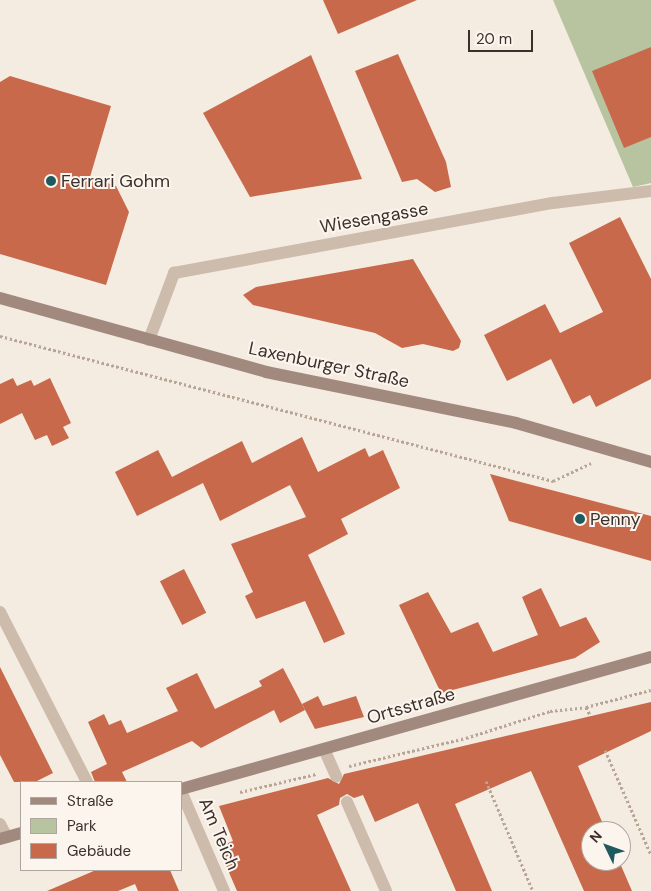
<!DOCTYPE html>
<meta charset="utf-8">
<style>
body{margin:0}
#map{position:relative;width:651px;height:891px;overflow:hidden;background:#f4ebe1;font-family:"DM Sans",sans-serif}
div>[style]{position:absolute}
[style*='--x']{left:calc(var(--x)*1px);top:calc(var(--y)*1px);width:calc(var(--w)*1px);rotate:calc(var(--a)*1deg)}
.green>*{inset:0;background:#b8c4a0}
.building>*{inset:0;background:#c8694b;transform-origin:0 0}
.path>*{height:3px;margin-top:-1.5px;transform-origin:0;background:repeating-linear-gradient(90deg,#b9a596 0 2.5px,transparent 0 5px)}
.lane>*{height:12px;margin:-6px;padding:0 6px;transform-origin:6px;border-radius:6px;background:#cdbbac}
.street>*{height:12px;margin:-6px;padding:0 6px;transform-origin:6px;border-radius:6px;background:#cdbbac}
.secondary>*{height:12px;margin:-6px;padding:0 6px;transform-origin:6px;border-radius:6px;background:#a18a7d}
.dots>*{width:14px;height:14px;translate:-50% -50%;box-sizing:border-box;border:2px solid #fbf5ee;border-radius:50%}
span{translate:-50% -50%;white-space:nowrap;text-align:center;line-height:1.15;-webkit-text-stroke:4px #fbf5ee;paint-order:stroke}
.poi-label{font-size:18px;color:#3b302b}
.left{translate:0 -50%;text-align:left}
.street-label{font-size:18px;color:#3b302b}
.legend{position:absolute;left:20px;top:781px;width:162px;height:90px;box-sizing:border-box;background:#fbf5ee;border:1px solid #aea6a0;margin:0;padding:6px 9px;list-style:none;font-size:15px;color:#3b302b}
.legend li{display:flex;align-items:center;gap:10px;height:25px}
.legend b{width:25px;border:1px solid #aea6a0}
.north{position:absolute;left:581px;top:821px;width:50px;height:50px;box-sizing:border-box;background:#fbf5ee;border:1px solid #aea6a0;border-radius:50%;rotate:312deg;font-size:14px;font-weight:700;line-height:20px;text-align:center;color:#3b302b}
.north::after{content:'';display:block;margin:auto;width:18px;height:22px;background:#1f5a5e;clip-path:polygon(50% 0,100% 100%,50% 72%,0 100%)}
.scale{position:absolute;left:468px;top:30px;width:65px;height:22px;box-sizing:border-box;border:2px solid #3b302b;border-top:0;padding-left:6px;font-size:15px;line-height:18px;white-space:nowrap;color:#3b302b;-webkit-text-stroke:4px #fbf5ee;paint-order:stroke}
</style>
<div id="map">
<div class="green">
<div style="clip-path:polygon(553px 0,651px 0,651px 183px,633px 187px)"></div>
</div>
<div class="building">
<div style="clip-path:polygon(323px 0,417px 0,338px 34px)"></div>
<div style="clip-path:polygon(651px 47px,651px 137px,624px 148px,592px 71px)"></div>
<div style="clip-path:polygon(398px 54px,446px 162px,451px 187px,435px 192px,417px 179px,402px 182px,355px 71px)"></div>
<div style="clip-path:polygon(311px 55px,362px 179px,250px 197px,203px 113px)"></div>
<div style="clip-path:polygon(10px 76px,111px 106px,90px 177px,116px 186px,129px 212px,106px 285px,0 254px,0 82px)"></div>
<div style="clip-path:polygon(620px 217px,651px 279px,651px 379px,596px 407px,590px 395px,573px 404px,551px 359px,507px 381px,484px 335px,545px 304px,560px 333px,603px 312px,569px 243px)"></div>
<div style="clip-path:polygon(413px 259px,461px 341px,459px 348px,453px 351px,423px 344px,402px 348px,375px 333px,253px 305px,243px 295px,256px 287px)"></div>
<div style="clip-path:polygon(13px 378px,17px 386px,31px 380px,34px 386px,50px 378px,71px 423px,63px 427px,69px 438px,52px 446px,47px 435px,35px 440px,22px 413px,0 424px,0 384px)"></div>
<div style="clip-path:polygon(302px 437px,318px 472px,365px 448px,369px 457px,383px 450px,400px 488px,341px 519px,348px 534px,308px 555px,345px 634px,324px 643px,305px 601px,256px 619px,245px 596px,253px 592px,231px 544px,306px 517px,290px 485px,220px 521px,203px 483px,137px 516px,115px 472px,158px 450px,172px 477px,242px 441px,252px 463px)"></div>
<div style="clip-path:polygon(490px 474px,651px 516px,651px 561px,509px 521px)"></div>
<div style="left:184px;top:569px;width:49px;height:27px;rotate:63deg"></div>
<div style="clip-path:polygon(541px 588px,560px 627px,586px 617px,600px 642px,575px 658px,441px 693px,399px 605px,428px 592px,451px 633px,478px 622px,493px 652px,538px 635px,522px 597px)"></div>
<div style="clip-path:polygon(0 667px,53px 773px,35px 782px,14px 782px,0 755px)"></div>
<div style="clip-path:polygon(283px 668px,305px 710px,280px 723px,274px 710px,201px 748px,192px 741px,122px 772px,127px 782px,95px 782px,91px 772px,107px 764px,88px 722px,104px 714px,109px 725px,121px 720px,127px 733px,178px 711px,166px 688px,197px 673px,215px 709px,262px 686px,259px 681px)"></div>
<div style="clip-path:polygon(318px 696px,323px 706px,356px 696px,364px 717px,315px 729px,302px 704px)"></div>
<div style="clip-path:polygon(651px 702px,651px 731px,578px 766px,606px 831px,591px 831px,591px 861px,619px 861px,632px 891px,584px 891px,531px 771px,455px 804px,492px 891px,456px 891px,418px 803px,375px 822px,363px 795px,354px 798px,347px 794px,340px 798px,339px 805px,317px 815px,351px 891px,237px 891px,218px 847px,233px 841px,219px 806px,328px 778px,339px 784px,344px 774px)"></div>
<div style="clip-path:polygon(96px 870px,170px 870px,179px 891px,138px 891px,135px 884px,118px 891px,47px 891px)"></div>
</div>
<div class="path">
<div style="--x:0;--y:336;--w:572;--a:14.69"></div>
<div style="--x:553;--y:481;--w:42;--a:-25.3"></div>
<div style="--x:586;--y:707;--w:9;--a:63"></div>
<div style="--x:605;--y:750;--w:115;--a:66.3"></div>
<div style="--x:349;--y:766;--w:120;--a:-13.5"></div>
<div style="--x:466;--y:738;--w:88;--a:-17.8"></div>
<div style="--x:550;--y:711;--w:36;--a:-6"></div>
<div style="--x:586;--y:707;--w:67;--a:-14.7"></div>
<div style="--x:486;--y:781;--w:120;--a:66.9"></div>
<div style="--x:240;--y:792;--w:78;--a:-13.3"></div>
</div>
<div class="lane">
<div style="--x:0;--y:612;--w:191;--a:62.9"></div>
<div style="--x:324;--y:749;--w:30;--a:66"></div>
<div style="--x:347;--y:802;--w:97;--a:66.3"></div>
<div style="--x:0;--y:824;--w:15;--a:62"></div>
</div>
<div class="street">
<div style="--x:149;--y:340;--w:72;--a:-69.5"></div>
<div style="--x:174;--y:273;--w:385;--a:-10.5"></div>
<div style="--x:553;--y:203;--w:99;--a:-7"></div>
<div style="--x:181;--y:791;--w:109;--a:66.7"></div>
</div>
<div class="secondary">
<div style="--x:0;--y:298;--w:276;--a:15.5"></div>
<div style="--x:266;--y:372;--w:255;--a:11.5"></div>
<div style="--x:516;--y:423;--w:141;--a:16.1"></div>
<div style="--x:181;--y:789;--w:488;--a:-15.7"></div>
<div style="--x:0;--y:839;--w:22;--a:-16"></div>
</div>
<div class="dots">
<div style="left:51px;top:181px;background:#1f5a5e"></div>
<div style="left:580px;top:519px;background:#1f5a5e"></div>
</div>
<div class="poi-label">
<span class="left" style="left:61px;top:181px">Ferrari Gohm</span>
<span class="left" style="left:590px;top:519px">Penny</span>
</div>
<div class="street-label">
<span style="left:374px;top:218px;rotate:-10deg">Wiesengasse</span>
<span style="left:329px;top:365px;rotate:12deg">Laxenburger Straße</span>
<span style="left:411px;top:706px;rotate:-16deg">Ortsstraße</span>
<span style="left:219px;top:834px;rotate:67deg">Am Teich</span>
</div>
<ul class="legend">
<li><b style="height:6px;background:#a18a7d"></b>Straße</li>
<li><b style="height:14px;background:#b8c4a0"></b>Park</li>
<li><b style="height:14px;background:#c8694b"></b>Gebäude</li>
</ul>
<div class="north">N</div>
<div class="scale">20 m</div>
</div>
